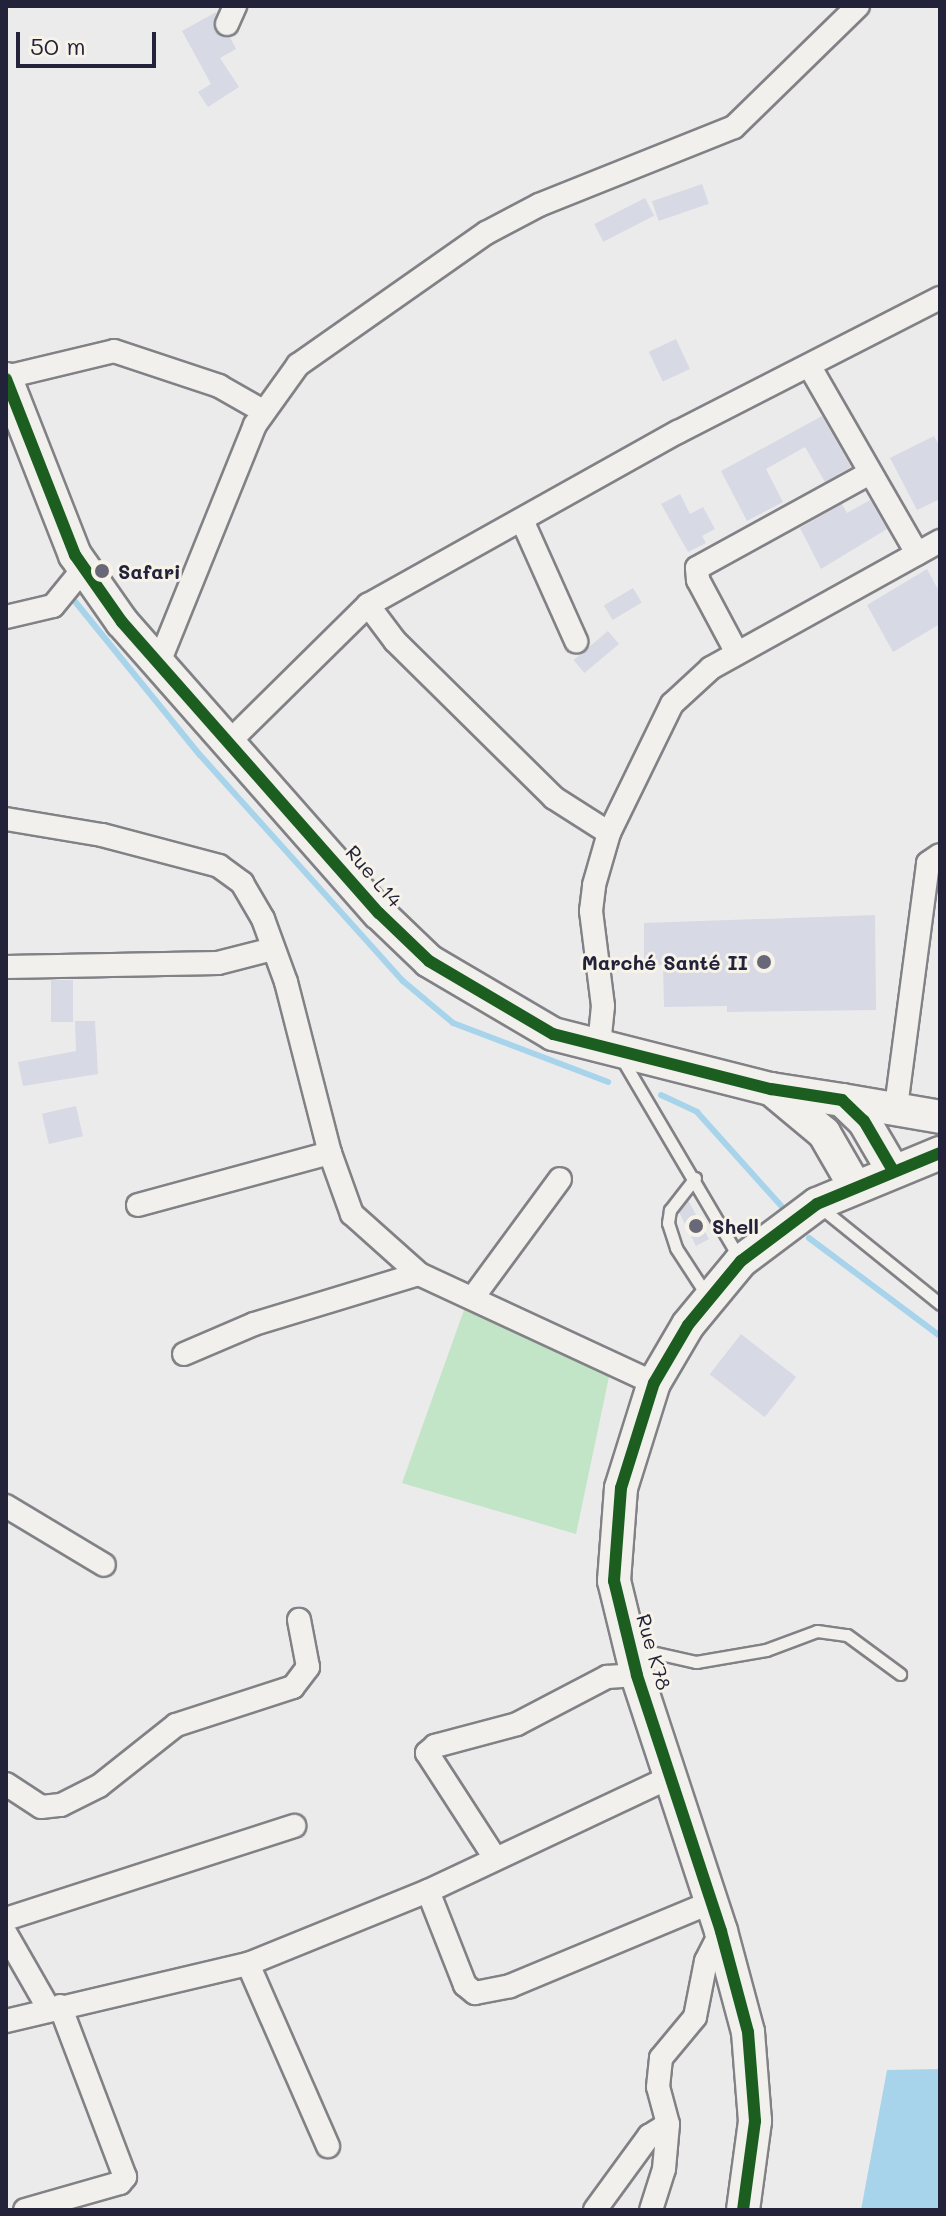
<!DOCTYPE html>
<meta charset="utf-8">
<style>
body{margin:0}
#map{position:relative;width:946px;height:2216px;overflow:hidden;background:#ecebec;font-family:Mali,sans-serif}
div>[style]{position:absolute}
[style*='--x']{left:calc(var(--x)*1px);top:calc(var(--y)*1px);width:calc(var(--w)*1px);rotate:calc(var(--a)*1deg)}
.green>*{inset:0;background:#c2e4c7}
.water>*{inset:0;background:#a7d4eb}
.stream>*{height:6px;margin:-3px;padding:0 3px;transform-origin:3px;border-radius:3px;background:#a7d4eb}
.building>*{inset:0;background:#d7d9e4;transform-origin:0 0}
.roads{filter:drop-shadow(2px 0 #818186) drop-shadow(-2px 0 #818186) drop-shadow(0 2px #818186) drop-shadow(0 -2px #818186)}
.lane>*{height:11px;margin:-5.5px;padding:0 5.5px;transform-origin:5.5px;border-radius:5.5px;background:#f1f0ed}
.street>*{height:22px;margin:-11px;padding:0 11px;transform-origin:11px;border-radius:11px;background:#f1f0ed}
.secondary>*{height:32px;margin:-16px;padding:0 16px;transform-origin:16px;border-radius:16px;background:#f1f0ed}
.cycleway>*{height:12px;margin:-6px;padding:0 6px;transform-origin:6px;border-radius:6px;background:#1b5e20}
.dots>*{width:22px;height:22px;translate:-50% -50%;box-sizing:border-box;border:4px solid #f7f3e8;border-radius:50%}
span{translate:-50% -50%;white-space:nowrap;text-align:center;line-height:1.15;-webkit-text-stroke:6px #f7f3e8;paint-order:stroke}
.poi-label{font-size:20px;color:#22223b;font-weight:700}
.left{translate:0 -50%;text-align:left}
.right{translate:-100% -50%;text-align:right}
.street-label{font-size:20px;color:#22223b}
.frame{position:absolute;inset:0;border:8px solid #22223b;pointer-events:none}
.scale{position:absolute;left:16px;top:32px;width:140px;height:36px;box-sizing:border-box;border:4px solid #22223b;border-top:0;padding-left:10px;font-size:24px;line-height:28px;white-space:nowrap;color:#22223b;-webkit-text-stroke:6px #f7f3e8;paint-order:stroke}
</style>
<div id="map">
<div class="green">
<div style="clip-path:polygon(464px 1310px,610px 1372px,576px 1534px,402px 1483px)"></div>
</div>
<div class="water">
<div style="clip-path:polygon(940px 2069px,940px 2210px,861px 2210px,887px 2070px)"></div>
</div>
<div class="stream">
<div style="--x:73;--y:599;--w:201;--a:50.9"></div>
<div style="--x:200;--y:755;--w:304;--a:48.1"></div>
<div style="--x:403;--y:981;--w:65;--a:40"></div>
<div style="--x:453;--y:1023;--w:166;--a:20.8"></div>
<div style="--x:661;--y:1095;--w:40;--a:25"></div>
<div style="--x:697;--y:1112;--w:129;--a:48.1"></div>
<div style="--x:809;--y:1238;--w:164;--a:36.8"></div>
</div>
<div class="building">
<div style="clip-path:polygon(216px 12px,215px 32px,230px 37px,236px 49px,220px 58px,239px 87px,208px 107px,198px 92px,211px 84px,182px 31px)"></div>
<div style="left:702px;top:184px;width:21px;height:53px;rotate:71deg"></div>
<div style="left:645px;top:198px;width:20px;height:57px;rotate:63deg"></div>
<div style="left:676px;top:339px;width:33px;height:30px;rotate:65deg"></div>
<div style="clip-path:polygon(822px 416px,851px 467px,825px 482px,805px 447px,766px 469px,783px 502px,747px 521px,721px 471px)"></div>
<div style="clip-path:polygon(934px 436px,940px 447px,940px 499px,917px 510px,890px 458px)"></div>
<div style="clip-path:polygon(680px 494px,690px 514px,703px 507px,715px 529px,702px 536px,706px 543px,688px 552px,661px 504px)"></div>
<div style="clip-path:polygon(870px 500px,887px 529px,821px 569px,800px 528px,842px 504px,847px 513px)"></div>
<div style="clip-path:polygon(927px 569px,940px 593px,940px 624px,893px 652px,867px 605px)"></div>
<div style="left:633px;top:588px;width:17px;height:34px;rotate:59deg"></div>
<div style="left:608px;top:631px;width:17px;height:45px;rotate:50deg"></div>
<div style="clip-path:polygon(875px 915px,876px 1010px,727px 1012px,727px 1006px,664px 1007px,663px 965px,644px 966px,644px 923px)"></div>
<div style="left:51px;top:980px;width:22px;height:42px"></div>
<div style="clip-path:polygon(75px 1021px,95px 1021px,98px 1074px,23px 1086px,18px 1062px,76px 1051px)"></div>
<div style="left:76px;top:1106px;width:31px;height:35px;rotate:77deg"></div>
<div style="clip-path:polygon(688px 1200px,709px 1239px,696px 1246px,679px 1212px)"></div>
<div style="left:741px;top:1334px;width:70px;height:51px;rotate:38deg"></div>
</div>
<div class="roads">
<div class="lane">
<div style="--x:622;--y:1059;--w:231;--a:59.5"></div>
<div style="--x:695;--y:1178;--w:41;--a:128"></div>
<div style="--x:670;--y:1210;--w:13;--a:99"></div>
<div style="--x:668;--y:1223;--w:26;--a:72"></div>
<div style="--x:676;--y:1248;--w:59;--a:56.9"></div>
<div style="--x:820;--y:1207;--w:154;--a:38.9"></div>
<div style="--x:634;--y:1648;--w:64;--a:12.7"></div>
<div style="--x:696;--y:1662;--w:71;--a:-9.7"></div>
<div style="--x:766;--y:1650;--w:54;--a:-20.4"></div>
<div style="--x:817;--y:1631;--w:30;--a:8"></div>
<div style="--x:847;--y:1635;--w:66;--a:36.3"></div>
</div>
<div class="street">
<div style="--x:227;--y:24;--w:20;--a:-66"></div>
<div style="--x:810;--y:367;--w:215;--a:60.1"></div>
<div style="--x:6;--y:377;--w:111;--a:-13.5"></div>
<div style="--x:114;--y:351;--w:111;--a:18.4"></div>
<div style="--x:219;--y:386;--w:51;--a:29.6"></div>
<div style="--x:522;--y:520;--w:133;--a:65.9"></div>
<div style="--x:368;--y:605;--w:45;--a:53.1"></div>
<div style="--x:395;--y:641;--w:223;--a:44.6"></div>
<div style="--x:554;--y:798;--w:65;--a:32.5"></div>
<div style="--x:6;--y:617;--w:48;--a:-13.2"></div>
<div style="--x:53;--y:606;--w:49;--a:-50.8"></div>
<div style="--x:737;--y:653;--w:83;--a:-118.1"></div>
<div style="--x:698;--y:580;--w:12;--a:-95"></div>
<div style="--x:697;--y:568;--w:197;--a:-28.8"></div>
<div style="--x:158;--y:665;--w:259;--a:-68"></div>
<div style="--x:255;--y:425;--w:74;--a:-54.4"></div>
<div style="--x:298;--y:365;--w:230;--a:-35.1"></div>
<div style="--x:486;--y:233;--w:60;--a:-27.8"></div>
<div style="--x:539;--y:205;--w:210;--a:-21.8"></div>
<div style="--x:734;--y:127;--w:173;--a:-44.3"></div>
<div style="--x:228;--y:743;--w:197;--a:-44.6"></div>
<div style="--x:368;--y:605;--w:355;--a:-29.2"></div>
<div style="--x:678;--y:432;--w:294;--a:-27.1"></div>
<div style="--x:6;--y:819;--w:97;--a:9.5"></div>
<div style="--x:102;--y:835;--w:121;--a:14.8"></div>
<div style="--x:219;--y:866;--w:29;--a:36"></div>
<div style="--x:242;--y:883;--w:42;--a:59.7"></div>
<div style="--x:263;--y:919;--w:67;--a:69.9"></div>
<div style="--x:286;--y:982;--w:177;--a:75.6"></div>
<div style="--x:6;--y:967;--w:212;--a:-1.1"></div>
<div style="--x:218;--y:963;--w:57;--a:-14.3"></div>
<div style="--x:599;--y:1046;--w:40;--a:-84.3"></div>
<div style="--x:603;--y:1006;--w:96;--a:-97.2"></div>
<div style="--x:591;--y:911;--w:26;--a:-83"></div>
<div style="--x:594;--y:885;--w:54;--a:-73.9"></div>
<div style="--x:609;--y:833;--w:144;--a:-64"></div>
<div style="--x:672;--y:704;--w:53;--a:-42.7"></div>
<div style="--x:711;--y:668;--w:262;--a:-29"></div>
<div style="--x:896;--y:1107;--w:246;--a:-82.5"></div>
<div style="--x:928;--y:863;--w:14;--a:-34"></div>
<div style="--x:138;--y:1205;--w:199;--a:-15.2"></div>
<div style="--x:330;--y:1153;--w:65;--a:70.2"></div>
<div style="--x:352;--y:1214;--w:90;--a:41.8"></div>
<div style="--x:419;--y:1274;--w:259;--a:24.9"></div>
<div style="--x:474;--y:1296;--w:145;--a:-53.7"></div>
<div style="--x:184;--y:1354;--w:76;--a:-23.2"></div>
<div style="--x:254;--y:1324;--w:172;--a:-16.9"></div>
<div style="--x:6;--y:1506;--w:114;--a:31"></div>
<div style="--x:6;--y:1784;--w:42;--a:33.3"></div>
<div style="--x:41;--y:1807;--w:20;--a:-6"></div>
<div style="--x:61;--y:1805;--w:42;--a:-26.6"></div>
<div style="--x:99;--y:1786;--w:98;--a:-38.4"></div>
<div style="--x:176;--y:1725;--w:123;--a:-18"></div>
<div style="--x:293;--y:1687;--w:25;--a:-53"></div>
<div style="--x:308;--y:1667;--w:48;--a:-100.8"></div>
<div style="--x:495;--y:1858;--w:125;--a:-122.9"></div>
<div style="--x:427;--y:1753;--w:11;--a:-41"></div>
<div style="--x:435;--y:1746;--w:85;--a:-15"></div>
<div style="--x:517;--y:1724;--w:102;--a:-27.6"></div>
<div style="--x:607;--y:1677;--w:30;--a:-4"></div>
<div style="--x:428;--y:1891;--w:101;--a:68.5"></div>
<div style="--x:465;--y:1985;--w:13;--a:39"></div>
<div style="--x:475;--y:1993;--w:36;--a:-11"></div>
<div style="--x:510;--y:1986;--w:219;--a:-22.6"></div>
<div style="--x:6;--y:1919;--w:303;--a:-17.9"></div>
<div style="--x:6;--y:1934;--w:86;--a:60.2"></div>
<div style="--x:248;--y:1964;--w:199;--a:66.3"></div>
<div style="--x:6;--y:2021;--w:249;--a:-13.3"></div>
<div style="--x:248;--y:1964;--w:194;--a:-22.1"></div>
<div style="--x:428;--y:1891;--w:270;--a:-25.2"></div>
<div style="--x:25;--y:2210;--w:99;--a:-15.9"></div>
<div style="--x:120;--y:2183;--w:8;--a:-50"></div>
<div style="--x:125;--y:2177;--w:183;--a:-110.8"></div>
<div style="--x:595;--y:2210;--w:92;--a:-53.9"></div>
<div style="--x:649;--y:2136;--w:22;--a:-32"></div>
<div style="--x:651;--y:2210;--w:43;--a:-72.4"></div>
<div style="--x:664;--y:2169;--w:45;--a:-84.9"></div>
<div style="--x:668;--y:2124;--w:38;--a:-105"></div>
<div style="--x:658;--y:2087;--w:29;--a:-84"></div>
<div style="--x:661;--y:2058;--w:53;--a:-50.3"></div>
<div style="--x:695;--y:2017;--w:57;--a:-78.9"></div>
<div style="--x:706;--y:1961;--w:34;--a:-63"></div>
</div>
<div class="secondary">
<div style="--x:6;--y:379;--w:189;--a:68.6"></div>
<div style="--x:75;--y:555;--w:82;--a:55"></div>
<div style="--x:122;--y:622;--w:388;--a:48.6"></div>
<div style="--x:379;--y:913;--w:69;--a:43.8"></div>
<div style="--x:429;--y:961;--w:144;--a:30.5"></div>
<div style="--x:553;--y:1034;--w:225;--a:14.2"></div>
<div style="--x:771;--y:1089;--w:72;--a:8.8"></div>
<div style="--x:842;--y:1100;--w:30;--a:44"></div>
<div style="--x:864;--y:1121;--w:56;--a:59.7"></div>
<div style="--x:771;--y:1089;--w:69;--a:39.7"></div>
<div style="--x:824;--y:1133;--w:60;--a:60"></div>
<div style="--x:842;--y:1100;--w:99;--a:9.8"></div>
<div style="--x:743;--y:2210;--w:90;--a:-82.3"></div>
<div style="--x:755;--y:2121;--w:89;--a:-94.5"></div>
<div style="--x:748;--y:2032;--w:105;--a:-105"></div>
<div style="--x:721;--y:1931;--w:269;--a:-108.2"></div>
<div style="--x:637;--y:1675;--w:97;--a:-103.7"></div>
<div style="--x:614;--y:1581;--w:93;--a:-85.7"></div>
<div style="--x:621;--y:1488;--w:110;--a:-72.6"></div>
<div style="--x:654;--y:1383;--w:67;--a:-59.6"></div>
<div style="--x:688;--y:1325;--w:83;--a:-50.4"></div>
<div style="--x:741;--y:1261;--w:95;--a:-36.9"></div>
<div style="--x:817;--y:1204;--w:133;--a:-22.5"></div>
</div>
</div>
<div class="cycleway">
<div style="--x:6;--y:379;--w:189;--a:68.6"></div>
<div style="--x:75;--y:555;--w:82;--a:55"></div>
<div style="--x:122;--y:622;--w:388;--a:48.6"></div>
<div style="--x:379;--y:913;--w:69;--a:43.8"></div>
<div style="--x:429;--y:961;--w:144;--a:30.5"></div>
<div style="--x:553;--y:1034;--w:225;--a:14.2"></div>
<div style="--x:771;--y:1089;--w:72;--a:8.8"></div>
<div style="--x:842;--y:1100;--w:30;--a:44"></div>
<div style="--x:864;--y:1121;--w:56;--a:59.7"></div>
<div style="--x:743;--y:2210;--w:90;--a:-82.3"></div>
<div style="--x:755;--y:2121;--w:89;--a:-94.5"></div>
<div style="--x:748;--y:2032;--w:105;--a:-105"></div>
<div style="--x:721;--y:1931;--w:269;--a:-108.2"></div>
<div style="--x:637;--y:1675;--w:97;--a:-103.7"></div>
<div style="--x:614;--y:1581;--w:93;--a:-85.7"></div>
<div style="--x:621;--y:1488;--w:110;--a:-72.6"></div>
<div style="--x:654;--y:1383;--w:67;--a:-59.6"></div>
<div style="--x:688;--y:1325;--w:83;--a:-50.4"></div>
<div style="--x:741;--y:1261;--w:95;--a:-36.9"></div>
<div style="--x:817;--y:1204;--w:133;--a:-22.5"></div>
</div>
<div class="dots">
<div style="left:102px;top:571px;background:#696879"></div>
<div style="left:764px;top:962px;background:#696879"></div>
<div style="left:696px;top:1226px;background:#696879"></div>
</div>
<div class="poi-label">
<span class="left" style="left:118px;top:571px">Safari</span>
<span class="right" style="left:748px;top:962px">Marché Santé II</span>
<span class="left" style="left:712px;top:1226px">Shell</span>
</div>
<div class="street-label">
<span style="left:374px;top:876px;rotate:49deg">Rue L14</span>
<span style="left:654px;top:1652px;rotate:74deg">Rue K78</span>
</div>
<div class="frame"></div>
<div class="scale">50 m</div>
</div>
